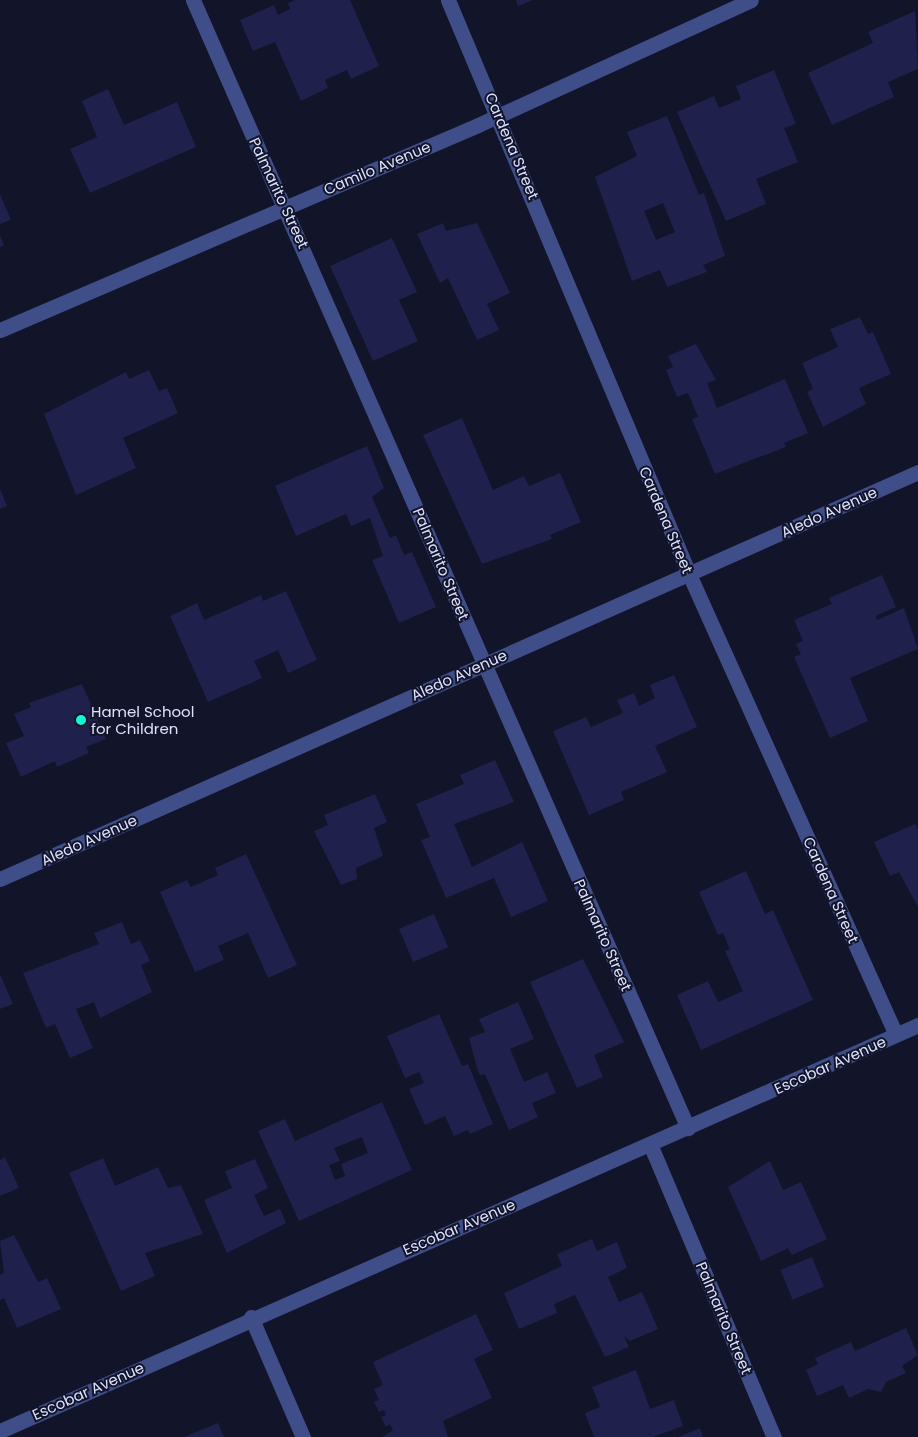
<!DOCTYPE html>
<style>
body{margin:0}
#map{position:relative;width:918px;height:1437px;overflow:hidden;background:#12142a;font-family:Poppins,sans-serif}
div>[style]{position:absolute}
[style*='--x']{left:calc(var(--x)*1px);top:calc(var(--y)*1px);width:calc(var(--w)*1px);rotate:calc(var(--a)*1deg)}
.building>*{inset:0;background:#1f204b;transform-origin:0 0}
.minor>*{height:15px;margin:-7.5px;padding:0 7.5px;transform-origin:7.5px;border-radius:7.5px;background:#3f4e88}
.dots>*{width:14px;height:14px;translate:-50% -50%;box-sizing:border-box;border:2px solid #12142a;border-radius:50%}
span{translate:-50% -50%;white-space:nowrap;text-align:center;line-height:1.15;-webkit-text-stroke:4px #12142a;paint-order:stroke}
.street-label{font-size:15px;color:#dde1fe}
.poi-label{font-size:15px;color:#dde1fe}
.left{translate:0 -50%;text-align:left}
</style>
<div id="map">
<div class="building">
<div style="clip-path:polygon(295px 0,350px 0,379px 66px,351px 79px,347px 70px,325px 80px,328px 88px,301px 101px,275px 42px,253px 51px,240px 20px,274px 5px,278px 15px,290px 9px,288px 3px)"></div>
<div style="clip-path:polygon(516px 0,533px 0,518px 6px)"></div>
<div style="clip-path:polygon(915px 11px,918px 69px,888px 82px,894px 97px,832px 125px,808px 73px,873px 43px,868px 32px)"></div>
<div style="clip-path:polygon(774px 70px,796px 124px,784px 128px,798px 162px,756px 179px,766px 204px,726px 221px,677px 112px,714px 96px,719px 108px,741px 99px,736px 86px)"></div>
<div style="clip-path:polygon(108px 89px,124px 125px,177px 102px,196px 147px,90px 193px,70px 149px,97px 137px,82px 101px)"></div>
<div style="clip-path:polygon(evenodd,667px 116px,699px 195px,704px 193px,725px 256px,703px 265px,707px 272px,667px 287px,660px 270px,632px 281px,595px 177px,637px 156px,627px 132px,667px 116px,663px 203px,675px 232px,656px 240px,644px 211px,663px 203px)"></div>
<div style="clip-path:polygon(0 194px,11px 220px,0 224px)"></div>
<div style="clip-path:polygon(443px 223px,446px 231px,477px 223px,510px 293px,487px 304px,499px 330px,477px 340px,448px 278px,440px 283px,417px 234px)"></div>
<div style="clip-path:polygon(0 235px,4px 245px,0 247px)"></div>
<div style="clip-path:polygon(392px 238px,417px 292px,399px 300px,418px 341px,373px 361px,330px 266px)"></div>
<div style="clip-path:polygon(860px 317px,868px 334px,873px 332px,891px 374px,859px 388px,866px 404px,823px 427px,807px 392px,813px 389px,802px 363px,838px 347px,830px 329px)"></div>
<div style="clip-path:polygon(696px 344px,716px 380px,707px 383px,717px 408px,785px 379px,808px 433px,784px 443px,786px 447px,715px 474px,692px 419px,698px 417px,688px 393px,677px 397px,666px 370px,673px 367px,668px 356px)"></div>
<div style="clip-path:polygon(149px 370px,159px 391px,167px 388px,178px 413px,123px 438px,136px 468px,76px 495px,44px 414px,126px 372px,129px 379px)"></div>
<div style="clip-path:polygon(462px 418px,493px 490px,524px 476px,529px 486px,560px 473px,581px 522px,550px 535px,552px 539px,482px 564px,423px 435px)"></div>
<div style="clip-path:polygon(367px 446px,384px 488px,372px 497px,390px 538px,396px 535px,404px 555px,412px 552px,436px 607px,399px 623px,372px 560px,383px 556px,370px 518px,351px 526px,346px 514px,296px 536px,275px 486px)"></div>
<div style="clip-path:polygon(0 489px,7px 506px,0 509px)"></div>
<div style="clip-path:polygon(882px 575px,896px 607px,876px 616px,877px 620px,904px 608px,918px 649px,850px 678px,868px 721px,830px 738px,794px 657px,801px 654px,796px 644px,803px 641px,794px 620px,832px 604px,829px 598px)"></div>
<div style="clip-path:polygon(286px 591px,317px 660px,288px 673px,278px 650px,254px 661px,262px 678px,208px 702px,170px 616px,197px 603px,204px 620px,261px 595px,263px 601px)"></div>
<div style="clip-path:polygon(674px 675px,697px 727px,655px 746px,667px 772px,621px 792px,624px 800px,589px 815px,553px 731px,586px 717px,591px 727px,623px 713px,617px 700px,634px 693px,639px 706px,655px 698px,650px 685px)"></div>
<div style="clip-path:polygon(82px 684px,106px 739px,86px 747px,89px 753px,57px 767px,55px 761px,21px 777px,6px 743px,24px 736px,14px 714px,31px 707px,29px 703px)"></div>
<div style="clip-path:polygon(495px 760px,514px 802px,454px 824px,472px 867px,522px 842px,548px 901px,511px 917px,494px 878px,446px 898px,421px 840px,430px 837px,416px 804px,464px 784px,460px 775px)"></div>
<div style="clip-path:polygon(375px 794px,387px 822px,374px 828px,383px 856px,356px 868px,357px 879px,341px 885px,314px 831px,328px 825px,324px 815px)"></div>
<div style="clip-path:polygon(915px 824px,918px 830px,918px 907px,899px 872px,890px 876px,874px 842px)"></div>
<div style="clip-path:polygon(246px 854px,297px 965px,268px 978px,248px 933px,218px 946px,224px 960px,195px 972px,160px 892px,187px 880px,191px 887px,218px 875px,215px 868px)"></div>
<div style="clip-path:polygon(746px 871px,765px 914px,773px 910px,813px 1000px,701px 1050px,677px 995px,708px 981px,718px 1002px,743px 991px,725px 951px,730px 949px,723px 933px,718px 935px,699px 892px)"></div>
<div style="left:434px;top:914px;width:36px;height:38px;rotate:67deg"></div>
<div style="clip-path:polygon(122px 922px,131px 944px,140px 940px,150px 961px,141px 965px,152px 992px,100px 1018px,94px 1002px,76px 1009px,93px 1048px,70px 1058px,55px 1024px,46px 1028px,23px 973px,99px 944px,94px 933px)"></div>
<div style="clip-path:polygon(583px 959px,624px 1042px,594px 1055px,603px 1077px,577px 1088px,530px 982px)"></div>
<div style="clip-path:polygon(0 974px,13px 1004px,0 1009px)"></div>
<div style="clip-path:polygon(518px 1002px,534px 1039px,510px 1049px,524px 1082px,547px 1072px,556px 1093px,532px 1103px,538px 1117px,509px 1130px,485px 1074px,480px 1075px,477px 1068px,469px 1038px,485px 1032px,479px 1019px)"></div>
<div style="clip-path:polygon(439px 1014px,462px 1066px,468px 1064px,493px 1124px,470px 1134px,468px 1130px,454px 1136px,445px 1116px,425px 1125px,409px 1089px,424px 1083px,419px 1072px,405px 1078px,387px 1036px)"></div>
<div style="clip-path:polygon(evenodd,382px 1102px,412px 1170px,299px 1221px,258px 1131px,285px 1119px,295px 1141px,382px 1102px,362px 1137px,368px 1153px,341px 1164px,345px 1176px,335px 1180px,329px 1165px,340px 1161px,334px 1148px,362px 1137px)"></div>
<div style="clip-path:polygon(5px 1157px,19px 1188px,0 1196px,0 1160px)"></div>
<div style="clip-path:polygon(103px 1158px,115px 1186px,158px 1167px,168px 1188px,181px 1185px,203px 1234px,145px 1253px,155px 1276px,121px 1291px,69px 1173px)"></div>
<div style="clip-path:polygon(255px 1159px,268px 1188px,254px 1195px,264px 1216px,280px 1209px,286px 1223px,227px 1253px,204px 1200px,232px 1188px,225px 1171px)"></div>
<div style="clip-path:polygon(770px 1161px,783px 1190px,801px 1182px,827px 1239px,792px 1255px,788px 1248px,761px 1261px,728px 1187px)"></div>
<div style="clip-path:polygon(14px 1235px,38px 1282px,47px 1278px,61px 1309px,17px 1328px,4px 1298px,0 1300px,0 1275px,4px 1273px,0 1241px)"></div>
<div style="clip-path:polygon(592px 1239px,597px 1251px,617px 1242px,627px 1268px,608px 1277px,619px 1302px,642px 1292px,658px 1329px,630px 1341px,624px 1336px,629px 1347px,605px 1357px,575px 1295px,554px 1304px,557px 1313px,519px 1329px,504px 1293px,562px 1266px,557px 1254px)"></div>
<div style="left:812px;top:1257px;width:32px;height:34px;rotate:68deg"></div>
<div style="clip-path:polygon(476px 1314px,493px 1350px,474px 1359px,492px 1398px,443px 1421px,448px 1437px,383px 1437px,393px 1430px,390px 1424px,386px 1427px,381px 1417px,386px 1415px,384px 1410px,379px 1412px,374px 1402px,379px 1400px,374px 1389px,383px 1385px,373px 1362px)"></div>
<div style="clip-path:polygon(906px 1328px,918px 1355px,902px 1366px,906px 1373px,886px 1382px,881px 1392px,868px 1389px,849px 1398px,843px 1385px,817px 1396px,806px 1370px,818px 1364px,815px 1358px,851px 1342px,855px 1351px)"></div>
<div style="clip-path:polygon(636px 1370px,650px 1409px,674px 1400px,683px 1426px,653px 1437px,594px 1437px,585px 1413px,600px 1407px,592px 1387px)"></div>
<div style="clip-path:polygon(218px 1423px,224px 1437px,185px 1437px,191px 1434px)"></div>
<div style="clip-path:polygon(700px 1428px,703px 1437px,678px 1437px)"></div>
</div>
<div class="minor">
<div style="--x:193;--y:0;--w:1232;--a:66.31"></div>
<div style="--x:448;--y:0;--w:623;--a:67.22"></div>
<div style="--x:689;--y:574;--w:505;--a:65.82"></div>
<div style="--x:0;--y:330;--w:520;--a:-23.21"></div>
<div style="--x:478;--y:125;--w:300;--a:-24.6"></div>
<div style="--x:0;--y:879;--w:1004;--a:-23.91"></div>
<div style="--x:650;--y:1144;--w:318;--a:67.1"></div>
<div style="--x:251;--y:1317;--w:131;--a:66.6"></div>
<div style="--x:0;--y:1431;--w:1004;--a:-23.86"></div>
</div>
<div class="dots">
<div style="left:81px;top:720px;background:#10f7d6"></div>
</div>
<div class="street-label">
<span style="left:512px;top:146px;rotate:67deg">Cardena Street</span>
<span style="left:377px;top:168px;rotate:-23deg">Camilo Avenue</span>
<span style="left:279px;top:193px;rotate:65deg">Palmarito Street</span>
<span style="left:829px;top:512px;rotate:-24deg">Aledo Avenue</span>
<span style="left:666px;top:520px;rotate:67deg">Cardena Street</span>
<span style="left:441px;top:564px;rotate:67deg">Palmarito Street</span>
<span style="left:459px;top:675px;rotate:-24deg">Aledo Avenue</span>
<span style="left:89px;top:840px;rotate:-24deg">Aledo Avenue</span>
<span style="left:831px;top:890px;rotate:66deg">Cardena Street</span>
<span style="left:603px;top:935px;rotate:66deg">Palmarito Street</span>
<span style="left:830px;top:1065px;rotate:-24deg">Escobar Avenue</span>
<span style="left:459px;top:1227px;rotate:-23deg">Escobar Avenue</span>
<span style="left:724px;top:1318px;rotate:67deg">Palmarito Street</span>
<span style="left:88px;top:1391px;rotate:-24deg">Escobar Avenue</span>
</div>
<div class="poi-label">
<span class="left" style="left:91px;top:720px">Hamel School<br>for Children</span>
</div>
</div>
